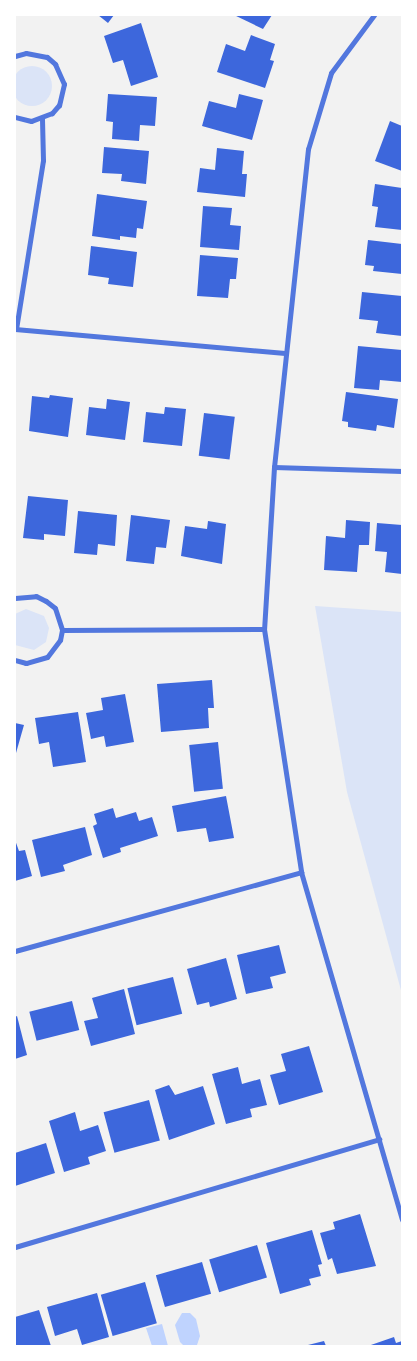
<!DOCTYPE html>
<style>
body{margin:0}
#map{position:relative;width:417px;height:1361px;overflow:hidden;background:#f2f2f2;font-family:Roboto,sans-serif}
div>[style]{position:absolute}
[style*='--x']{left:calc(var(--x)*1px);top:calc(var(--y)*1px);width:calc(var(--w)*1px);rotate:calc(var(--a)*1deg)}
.green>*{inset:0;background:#dbe4f7}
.round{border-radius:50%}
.water>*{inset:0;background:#bfd3fe}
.building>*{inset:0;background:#3d67dc;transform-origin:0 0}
.minor>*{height:5px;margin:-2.5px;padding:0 2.5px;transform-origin:2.5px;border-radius:2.5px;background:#5277de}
span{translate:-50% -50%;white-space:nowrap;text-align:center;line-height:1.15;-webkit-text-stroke:5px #fff;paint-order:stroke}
.frame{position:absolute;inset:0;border:16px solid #fff;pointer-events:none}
</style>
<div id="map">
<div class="green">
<div class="round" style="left:12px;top:66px;width:40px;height:40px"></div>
<div style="clip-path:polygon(315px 606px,402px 612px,402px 994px,347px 792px)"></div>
<div style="clip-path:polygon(26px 609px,44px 616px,49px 628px,46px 642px,34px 650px,15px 645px,15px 614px)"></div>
</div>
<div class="water">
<div style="clip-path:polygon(182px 1313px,190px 1313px,196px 1319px,200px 1336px,197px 1345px,184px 1346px,180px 1342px,175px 1325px)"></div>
<div style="clip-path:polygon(162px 1324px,168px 1346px,152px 1346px,146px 1328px)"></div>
</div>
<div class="building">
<div style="clip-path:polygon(98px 15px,114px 15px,108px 23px)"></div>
<div style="clip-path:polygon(234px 15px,272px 15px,263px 29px)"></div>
<div style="clip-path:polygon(141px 23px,158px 77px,131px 86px,123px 60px,113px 63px,104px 36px)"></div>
<div style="clip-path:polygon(251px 35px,275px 44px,270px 60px,274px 61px,265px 88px,217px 72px,226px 44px,245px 51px)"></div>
<div style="clip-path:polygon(108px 94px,157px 97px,155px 126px,140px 125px,139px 141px,112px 139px,113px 122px,106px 121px)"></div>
<div style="clip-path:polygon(239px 94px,263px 100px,252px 140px,202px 126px,209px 101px,236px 108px)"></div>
<div style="clip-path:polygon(390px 121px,402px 126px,402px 171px,375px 161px)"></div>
<div style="clip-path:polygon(104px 147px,149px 151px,146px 184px,121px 181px,122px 174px,102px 173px)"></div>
<div style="clip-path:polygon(217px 148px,244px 151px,242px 174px,247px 174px,245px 197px,197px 192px,200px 168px,215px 170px)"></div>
<div style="clip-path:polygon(375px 184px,402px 188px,402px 230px,375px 227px,378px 207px,372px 206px)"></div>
<div style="clip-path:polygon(97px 194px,147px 201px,143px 229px,137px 228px,136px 238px,120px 236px,120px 240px,92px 236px)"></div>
<div style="clip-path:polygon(203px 206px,232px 208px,230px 225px,241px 226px,239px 250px,200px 247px)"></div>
<div style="clip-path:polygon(368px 240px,402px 244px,402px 274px,373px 271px,374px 266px,365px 265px)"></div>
<div style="clip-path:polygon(91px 246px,137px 252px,133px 287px,108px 284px,109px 278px,88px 275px)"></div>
<div style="clip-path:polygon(200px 255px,238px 258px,236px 279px,230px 279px,228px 298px,197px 296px)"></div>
<div style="clip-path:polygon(362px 292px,402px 296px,402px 336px,376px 333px,378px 321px,359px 319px)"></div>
<div style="clip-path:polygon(358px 346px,402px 350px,402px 382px,380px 380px,379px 390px,354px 388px)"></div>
<div style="clip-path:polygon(346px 392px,398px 399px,394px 428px,377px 425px,376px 431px,348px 427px,348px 422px,342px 421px)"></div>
<div style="clip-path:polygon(50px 395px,73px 398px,68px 437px,29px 431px,32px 396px,49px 398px)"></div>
<div style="clip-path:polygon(107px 399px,130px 402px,125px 440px,86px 435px,89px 407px,106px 409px)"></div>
<div style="clip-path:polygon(165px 407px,186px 409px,182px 446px,143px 442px,146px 412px,164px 414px)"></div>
<div style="left:204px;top:413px;width:31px;height:43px;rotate:7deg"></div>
<div style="clip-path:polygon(28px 496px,68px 500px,65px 536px,44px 534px,44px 540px,23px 538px)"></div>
<div style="clip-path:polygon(78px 511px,117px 515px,115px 546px,98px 544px,97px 555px,74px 553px)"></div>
<div style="clip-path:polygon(131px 515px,170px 520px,166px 548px,156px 547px,154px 564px,126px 561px)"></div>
<div style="clip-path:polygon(346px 520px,370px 522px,369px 545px,359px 545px,357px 572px,324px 570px,326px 536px,345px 538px)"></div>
<div style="clip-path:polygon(208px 521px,226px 524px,222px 564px,181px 556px,185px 526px,207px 529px)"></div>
<div style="clip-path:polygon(377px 523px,402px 525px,402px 574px,385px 572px,387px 552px,375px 551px)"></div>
<div style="clip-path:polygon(212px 680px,214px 708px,208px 708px,209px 728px,161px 732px,157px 684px)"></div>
<div style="clip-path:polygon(125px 694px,134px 742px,106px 747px,104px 736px,91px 739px,86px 713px,103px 710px,101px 698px)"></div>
<div style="clip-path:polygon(78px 712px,86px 762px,53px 767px,49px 742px,39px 744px,35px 718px)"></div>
<div style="clip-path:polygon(15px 723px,24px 725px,16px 753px,15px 753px)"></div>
<div style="left:218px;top:742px;width:47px;height:29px;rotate:84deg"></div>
<div style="clip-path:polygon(226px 796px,234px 838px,209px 842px,206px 828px,177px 832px,172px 806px)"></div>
<div style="clip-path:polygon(113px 808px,116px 818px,136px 812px,139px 821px,152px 817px,158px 836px,120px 848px,121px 852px,103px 858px,93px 826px,97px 824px,94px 814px)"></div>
<div style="clip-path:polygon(85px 827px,92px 855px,63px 865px,65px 871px,41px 877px,32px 840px)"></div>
<div style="clip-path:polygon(15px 840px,19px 851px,25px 850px,32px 876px,15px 881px)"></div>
<div style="clip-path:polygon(279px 945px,286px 973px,270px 977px,273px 988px,246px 994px,237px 955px)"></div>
<div style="clip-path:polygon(226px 958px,237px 999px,210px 1007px,209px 1002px,197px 1005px,187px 969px)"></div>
<div style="left:173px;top:977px;width:38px;height:47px;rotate:76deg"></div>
<div style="clip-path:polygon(124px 989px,135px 1034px,91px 1046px,84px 1021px,98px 1018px,92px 998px)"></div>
<div style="left:72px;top:1001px;width:30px;height:44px;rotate:76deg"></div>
<div style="clip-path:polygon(17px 1016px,27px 1055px,15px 1059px,15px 1017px)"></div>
<div style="clip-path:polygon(309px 1046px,323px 1092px,279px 1105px,270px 1075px,286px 1071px,281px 1054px)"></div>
<div style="clip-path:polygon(238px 1067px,242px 1084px,260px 1079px,267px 1105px,250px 1109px,252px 1117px,226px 1124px,212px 1074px)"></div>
<div style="clip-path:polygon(169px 1085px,175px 1095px,203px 1086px,215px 1124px,169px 1140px,155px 1090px)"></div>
<div style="left:149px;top:1100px;width:42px;height:47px;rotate:75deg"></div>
<div style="clip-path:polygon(75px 1112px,80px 1131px,98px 1125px,106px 1151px,88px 1157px,90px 1164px,64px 1172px,49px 1121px)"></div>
<div style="clip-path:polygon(46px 1143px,55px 1173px,15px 1186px,15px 1153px)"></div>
<div style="clip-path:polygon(360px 1214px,376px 1266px,337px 1274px,332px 1258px,328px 1260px,320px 1233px,335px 1229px,333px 1222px)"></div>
<div style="clip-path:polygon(312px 1230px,322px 1264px,318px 1265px,321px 1276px,309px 1279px,311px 1285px,280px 1294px,266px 1243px)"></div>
<div style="left:257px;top:1245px;width:34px;height:50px;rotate:73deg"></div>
<div style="left:202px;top:1262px;width:33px;height:48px;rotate:74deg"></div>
<div style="left:145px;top:1282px;width:43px;height:46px;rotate:74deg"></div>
<div style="clip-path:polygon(97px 1293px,109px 1337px,82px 1345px,77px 1329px,55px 1336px,47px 1307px)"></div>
<div style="clip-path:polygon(39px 1310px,51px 1346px,15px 1346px,15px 1317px)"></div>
<div style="clip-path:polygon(394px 1337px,396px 1343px,402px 1341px,402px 1346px,368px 1346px)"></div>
<div style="clip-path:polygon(324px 1341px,326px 1346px,308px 1346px,308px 1345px)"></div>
</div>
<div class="minor">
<div style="--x:374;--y:15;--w:72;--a:126.6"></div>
<div style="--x:331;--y:73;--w:79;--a:106.8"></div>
<div style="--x:308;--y:149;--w:320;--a:96.1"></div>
<div style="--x:274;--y:467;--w:162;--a:93.5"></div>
<div style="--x:264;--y:629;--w:246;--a:81.3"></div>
<div style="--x:301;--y:872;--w:362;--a:73.8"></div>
<div style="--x:15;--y:56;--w:11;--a:-15"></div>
<div style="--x:26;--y:53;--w:21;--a:11"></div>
<div style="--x:47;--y:57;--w:11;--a:41"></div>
<div style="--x:55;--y:64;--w:22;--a:66"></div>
<div style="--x:64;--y:84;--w:22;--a:103"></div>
<div style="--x:59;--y:105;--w:11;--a:131"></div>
<div style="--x:52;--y:113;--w:22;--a:159"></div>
<div style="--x:31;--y:121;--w:16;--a:-166"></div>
<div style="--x:15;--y:329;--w:271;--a:5.1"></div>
<div style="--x:16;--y:329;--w:171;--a:-80.9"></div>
<div style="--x:43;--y:160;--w:42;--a:-91.4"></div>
<div style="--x:274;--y:467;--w:128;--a:1.8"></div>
<div style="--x:15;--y:598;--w:21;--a:-5"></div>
<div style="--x:36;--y:596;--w:11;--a:27"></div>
<div style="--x:46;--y:601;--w:11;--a:38"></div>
<div style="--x:55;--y:608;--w:23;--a:72"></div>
<div style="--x:62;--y:630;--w:10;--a:101"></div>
<div style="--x:60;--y:640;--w:21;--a:127"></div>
<div style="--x:47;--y:657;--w:22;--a:164"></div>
<div style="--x:26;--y:663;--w:11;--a:-165"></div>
<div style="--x:62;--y:630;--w:202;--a:-0.3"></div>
<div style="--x:15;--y:951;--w:297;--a:-15.4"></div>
<div style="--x:15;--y:1247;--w:380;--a:-16.5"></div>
</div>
<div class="frame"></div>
</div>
